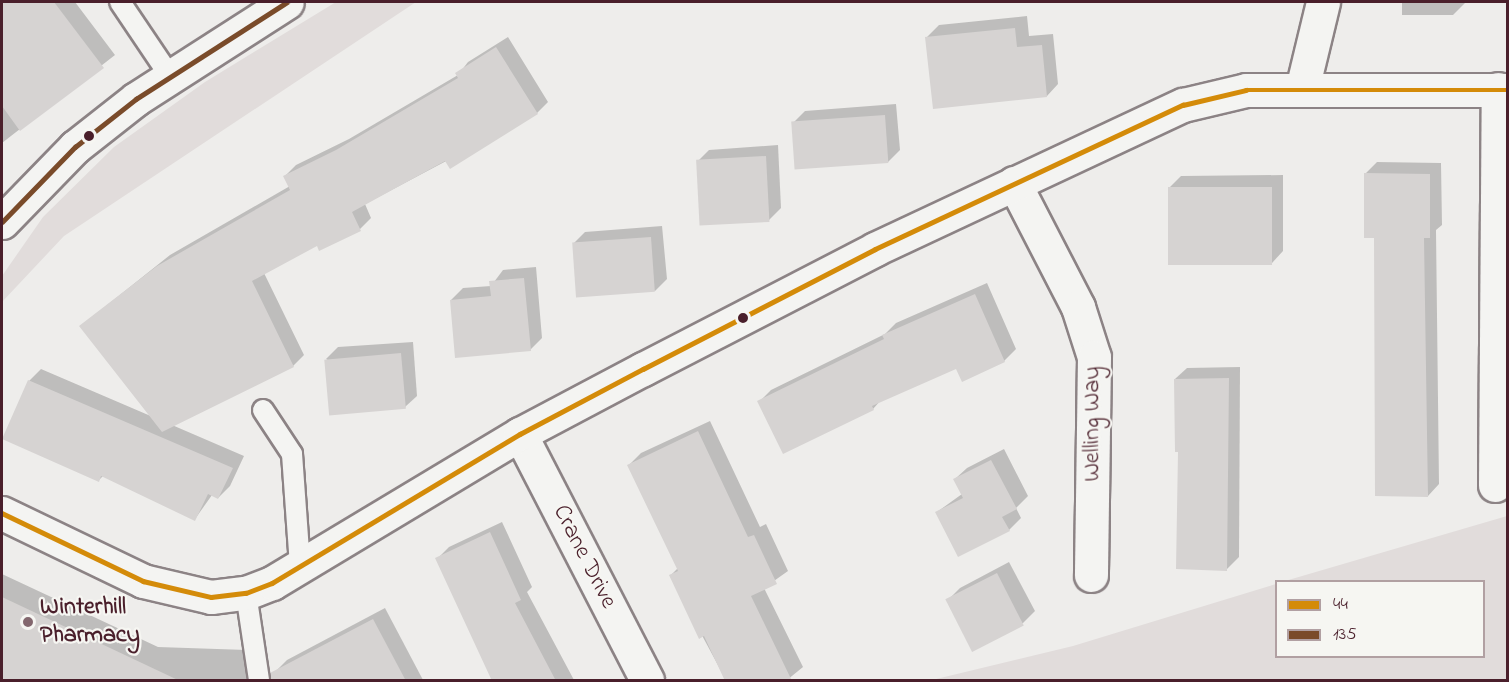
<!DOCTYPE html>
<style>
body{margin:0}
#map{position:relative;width:1509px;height:682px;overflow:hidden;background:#eeedeb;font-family:"Indie Flower",sans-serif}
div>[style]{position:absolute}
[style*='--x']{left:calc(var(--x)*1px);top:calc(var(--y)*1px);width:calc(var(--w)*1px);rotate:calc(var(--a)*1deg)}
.green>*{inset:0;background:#e1dcdb}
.shadow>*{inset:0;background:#0003}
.building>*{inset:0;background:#d6d3d2;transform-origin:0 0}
.roads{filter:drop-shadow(2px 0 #8c8385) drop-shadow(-2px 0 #8c8385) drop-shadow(0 2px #8c8385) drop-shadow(0 -2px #8c8385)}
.service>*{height:20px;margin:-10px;padding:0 10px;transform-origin:10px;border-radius:10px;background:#f4f4f2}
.minor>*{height:33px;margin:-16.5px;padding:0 16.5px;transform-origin:16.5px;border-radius:16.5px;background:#f4f4f2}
.tertiary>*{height:33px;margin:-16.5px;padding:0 16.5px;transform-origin:16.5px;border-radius:16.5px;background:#f4f4f2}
.bus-1>*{height:4.5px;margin:-2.25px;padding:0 2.25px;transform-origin:2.25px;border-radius:2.25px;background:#d48b09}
.bus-2>*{height:4.5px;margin:-2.25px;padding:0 2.25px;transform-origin:2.25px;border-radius:2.25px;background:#7a4b2a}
.dots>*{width:16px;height:16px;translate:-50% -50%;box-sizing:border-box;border:3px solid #f6f6f2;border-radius:50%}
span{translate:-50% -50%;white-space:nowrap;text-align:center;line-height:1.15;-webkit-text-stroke:4.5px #f6f6f2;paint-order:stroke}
.street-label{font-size:24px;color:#4a1f2b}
.poi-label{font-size:24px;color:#4a1f2b;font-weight:700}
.left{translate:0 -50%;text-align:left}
.frame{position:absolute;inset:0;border:3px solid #4a1f2b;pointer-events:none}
.legend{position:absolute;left:1275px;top:580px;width:210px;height:78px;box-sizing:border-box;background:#f6f6f2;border:2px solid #b1a0a2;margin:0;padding:8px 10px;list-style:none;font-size:18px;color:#4a1f2b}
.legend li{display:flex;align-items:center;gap:12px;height:30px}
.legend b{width:30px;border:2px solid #b1a0a2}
</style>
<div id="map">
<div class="green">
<div style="clip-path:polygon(336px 2px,416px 2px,64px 236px,2px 302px,2px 276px,43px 217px,114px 147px,205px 82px)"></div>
<div style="clip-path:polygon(1507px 516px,1507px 680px,932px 680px,1073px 646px,1276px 584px,1276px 656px,1484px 656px,1484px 582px,1285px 581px)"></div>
</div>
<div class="shadow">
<div style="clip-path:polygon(2px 2px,75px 2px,115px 55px,2px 143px,2px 55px,8px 50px,2px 40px)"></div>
<div style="clip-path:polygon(1402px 2px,1465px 2px,1465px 3px,1453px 15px,1402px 15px)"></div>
<div style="clip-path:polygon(1027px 16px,1029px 36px,1053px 34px,1058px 84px,1047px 96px,927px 37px,939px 25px)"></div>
<div style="clip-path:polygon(508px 37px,548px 102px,537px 113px,365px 204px,371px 218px,360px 229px,320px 249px,318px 244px,264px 273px,304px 355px,293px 366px,172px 425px,244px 456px,230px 486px,218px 498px,212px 495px,195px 519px,103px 476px,99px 480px,29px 381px,41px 369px,153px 417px,81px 326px,170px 255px,290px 186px,285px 176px,296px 165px,349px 139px,458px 75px,468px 62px)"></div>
<div style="clip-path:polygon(896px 104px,900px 150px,888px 162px,793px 123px,805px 111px)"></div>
<div style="clip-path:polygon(778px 145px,781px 208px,769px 220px,697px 162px,709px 150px)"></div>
<div style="clip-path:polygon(1377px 162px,1441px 163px,1442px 225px,1436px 230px,1439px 484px,1428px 496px,1365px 174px)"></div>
<div style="clip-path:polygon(1283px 175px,1283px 251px,1272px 263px,1169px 188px,1181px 176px)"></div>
<div style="clip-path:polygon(662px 226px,667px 279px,655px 291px,573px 244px,585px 232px)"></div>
<div style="clip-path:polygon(536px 267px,542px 338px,530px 350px,451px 300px,463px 288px,491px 286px,503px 270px)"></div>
<div style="clip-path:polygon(987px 283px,1016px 349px,1004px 361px,957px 367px,881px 400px,873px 409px,759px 402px,771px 390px,885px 334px,896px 323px)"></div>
<div style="clip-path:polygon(413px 342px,417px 396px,405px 407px,326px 359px,338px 347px)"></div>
<div style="clip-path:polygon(1240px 367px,1239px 557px,1227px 569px,1179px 450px,1175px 379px,1187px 368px)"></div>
<div style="clip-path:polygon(710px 421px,760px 527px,766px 524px,788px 571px,764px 588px,803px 667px,787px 680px,726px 680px,670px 576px,678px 568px,629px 465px,641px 453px)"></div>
<div style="clip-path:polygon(1004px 449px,1028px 496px,1016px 508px,1021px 518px,1009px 530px,937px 512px,962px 494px,955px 479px,967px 468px)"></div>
<div style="clip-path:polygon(502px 522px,532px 587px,527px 592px,574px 680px,496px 680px,437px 559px,449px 547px)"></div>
<div style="clip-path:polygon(1009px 562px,1035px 611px,1023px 623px,974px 649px,948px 600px,960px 588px)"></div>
<div style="clip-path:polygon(2px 574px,158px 647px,247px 650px,246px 680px,2px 680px)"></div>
<div style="clip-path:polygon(385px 608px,423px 680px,280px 680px,275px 672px,287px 660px)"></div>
</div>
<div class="building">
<div style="clip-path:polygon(2px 2px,54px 2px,104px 68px,20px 131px,2px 106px)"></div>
<div style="clip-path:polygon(1015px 28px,1017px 47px,1042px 45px,1047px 97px,933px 109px,925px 37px)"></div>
<div style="clip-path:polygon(496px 47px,538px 114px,450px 169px,445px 161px,352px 212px,361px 231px,319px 251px,317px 246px,252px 281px,294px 367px,162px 432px,79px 326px,157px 266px,290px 190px,283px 176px,336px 150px,458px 78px,455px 73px)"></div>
<div style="left:885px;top:115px;width:48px;height:94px;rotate:86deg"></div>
<div style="left:766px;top:156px;width:66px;height:70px;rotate:87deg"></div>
<div style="clip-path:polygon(1364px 173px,1430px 174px,1430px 238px,1424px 238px,1428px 497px,1375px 496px,1374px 238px,1364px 238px)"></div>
<div style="left:1168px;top:187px;width:104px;height:78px"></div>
<div style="left:651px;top:237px;width:55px;height:79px;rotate:86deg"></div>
<div style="clip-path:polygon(524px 278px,531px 351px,455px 358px,450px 300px,491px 296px,489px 281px)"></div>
<div style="clip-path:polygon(975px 294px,1005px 362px,962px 382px,956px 369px,872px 406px,874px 410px,783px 454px,757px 401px,884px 339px,882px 335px)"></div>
<div style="left:401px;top:353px;width:56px;height:77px;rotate:85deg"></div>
<div style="clip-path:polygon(1229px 378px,1227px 571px,1176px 569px,1178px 452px,1175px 452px,1174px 379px)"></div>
<div style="clip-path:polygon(28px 380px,233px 468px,218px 499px,208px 494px,195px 521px,101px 476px,99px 482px,2px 439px)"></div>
<div style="clip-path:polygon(698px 431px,748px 537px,754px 535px,777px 584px,751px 596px,792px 681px,725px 681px,704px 636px,699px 639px,669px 575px,678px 571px,627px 465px)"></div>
<div style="clip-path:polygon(991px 460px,1017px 509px,1002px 517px,1010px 531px,958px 557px,935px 512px,963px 498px,953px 479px)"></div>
<div style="clip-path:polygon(490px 532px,521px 600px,515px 603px,556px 681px,492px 681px,435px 558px)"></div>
<div style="left:997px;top:573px;width:59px;height:58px;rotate:63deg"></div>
<div style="clip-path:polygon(2px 597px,180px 681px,2px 681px)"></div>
<div style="clip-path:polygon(373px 619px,406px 681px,271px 681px,270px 673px)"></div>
</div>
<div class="roads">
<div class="service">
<div style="--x:120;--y:2;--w:89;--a:56"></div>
<div style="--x:263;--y:410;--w:53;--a:56.6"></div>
<div style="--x:292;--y:454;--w:111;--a:85.9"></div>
<div style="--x:246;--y:593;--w:88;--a:81.5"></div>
</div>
<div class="minor">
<div style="--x:1302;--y:89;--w:89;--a:-76.4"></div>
<div style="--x:1014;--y:183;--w:140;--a:62.7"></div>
<div style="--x:1078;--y:307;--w:52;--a:72.3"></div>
<div style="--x:1094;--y:357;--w:218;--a:90.8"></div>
<div style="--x:520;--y:434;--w:277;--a:62.7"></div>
<div style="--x:1495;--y:485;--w:396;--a:-89.6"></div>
<div style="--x:2;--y:513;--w:157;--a:25.7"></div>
<div style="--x:143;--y:581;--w:70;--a:13.2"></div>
<div style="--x:211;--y:597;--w:35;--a:-7"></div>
<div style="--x:246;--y:593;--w:28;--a:-21"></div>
<div style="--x:272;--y:583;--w:289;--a:-31"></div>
<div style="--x:520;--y:434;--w:139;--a:-27.9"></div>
<div style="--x:643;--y:369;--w:261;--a:-27.3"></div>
<div style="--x:875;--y:249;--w:340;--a:-25.1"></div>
<div style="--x:1183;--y:105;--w:65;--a:-13.4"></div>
<div style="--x:1246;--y:90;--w:262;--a:0"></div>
</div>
<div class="tertiary">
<div style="--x:2;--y:222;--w:105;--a:-45.8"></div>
<div style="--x:75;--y:147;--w:78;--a:-38.2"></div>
<div style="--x:136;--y:99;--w:179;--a:-32.7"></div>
</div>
</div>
<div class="bus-1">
<div style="--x:2;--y:513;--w:157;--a:25.7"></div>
<div style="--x:143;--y:581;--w:70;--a:13.2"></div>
<div style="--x:211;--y:597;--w:35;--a:-7"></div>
<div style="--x:246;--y:593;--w:28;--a:-21"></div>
<div style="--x:272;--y:583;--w:289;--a:-31"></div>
<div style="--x:520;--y:434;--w:139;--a:-27.9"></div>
<div style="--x:643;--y:369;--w:261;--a:-27.3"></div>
<div style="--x:875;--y:249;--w:340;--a:-25.1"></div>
<div style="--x:1183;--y:105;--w:65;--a:-13.4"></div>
<div style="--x:1246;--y:90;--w:262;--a:0"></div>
</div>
<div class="bus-2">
<div style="--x:2;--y:222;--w:105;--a:-45.8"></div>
<div style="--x:75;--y:147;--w:78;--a:-38.2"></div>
<div style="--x:136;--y:99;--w:179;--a:-32.7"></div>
</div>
<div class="dots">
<div style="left:89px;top:136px;background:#4a1f2b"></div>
<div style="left:743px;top:318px;background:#4a1f2b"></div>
<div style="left:28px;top:622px;background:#83676e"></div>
</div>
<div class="street-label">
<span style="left:1093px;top:424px;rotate:-90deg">Welling Way</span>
<span style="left:584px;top:557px;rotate:63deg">Crane Drive</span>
</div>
<div class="poi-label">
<span class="left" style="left:40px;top:622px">Winterhill<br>Pharmacy</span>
</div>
<div class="frame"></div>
<ul class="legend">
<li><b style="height:8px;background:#d48b09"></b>44</li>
<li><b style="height:8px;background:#7a4b2a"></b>135</li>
</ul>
</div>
